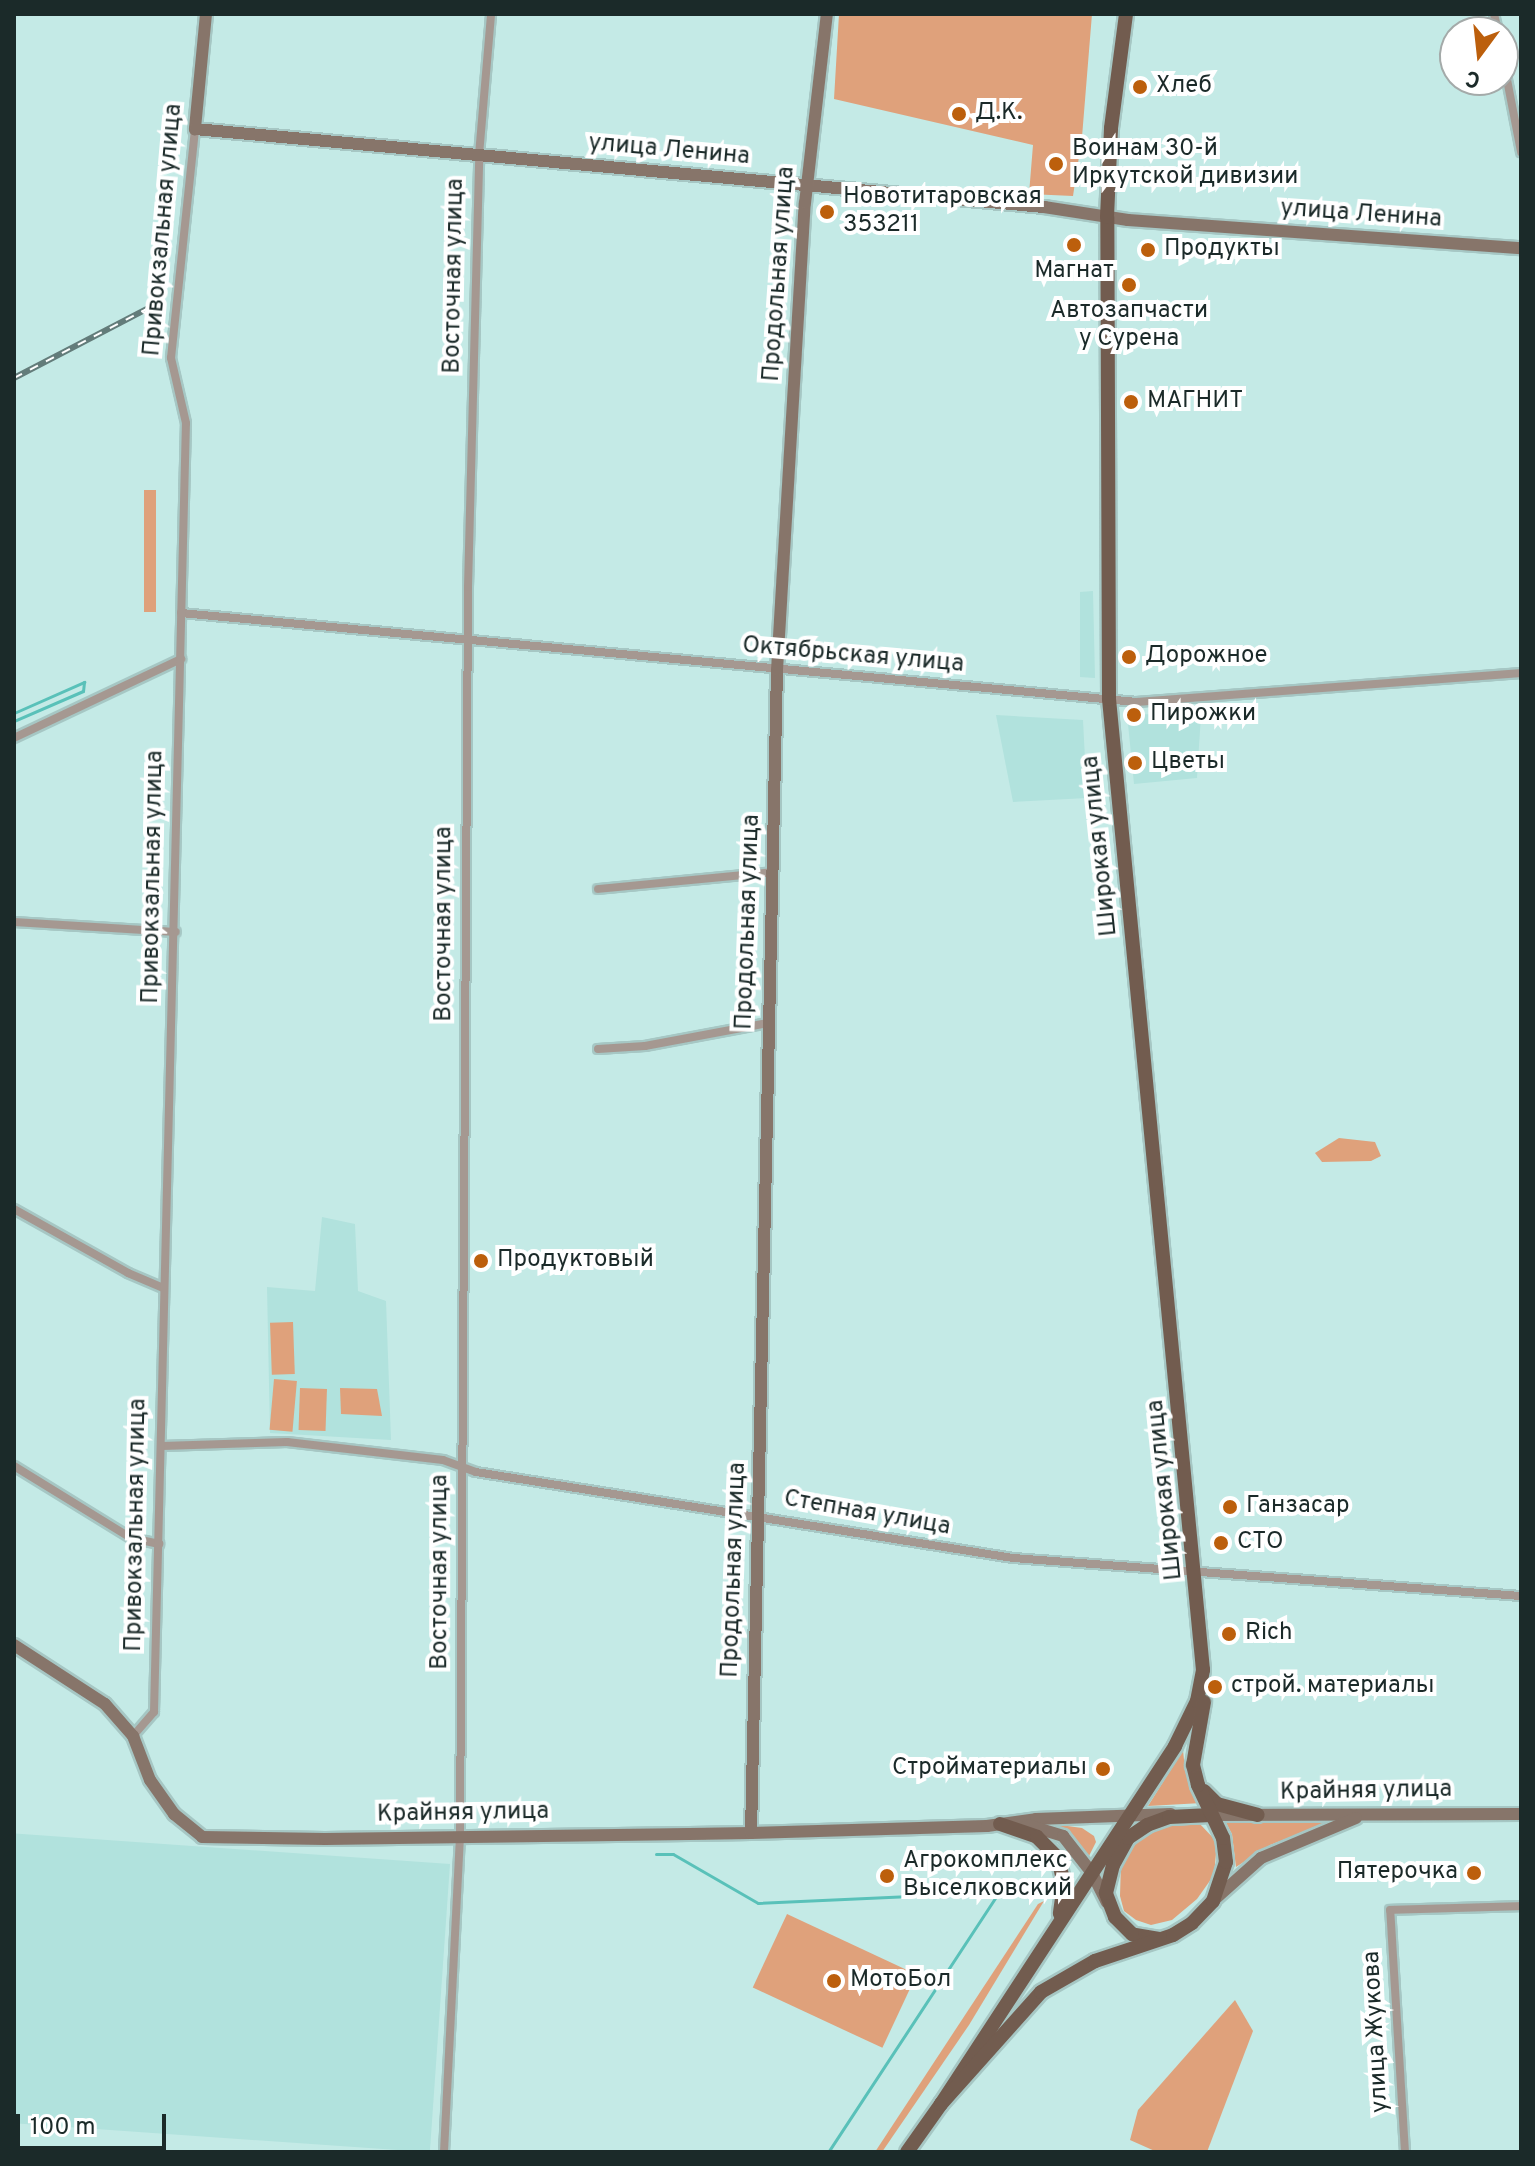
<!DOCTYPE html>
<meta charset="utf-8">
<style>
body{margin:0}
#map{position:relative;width:1535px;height:2166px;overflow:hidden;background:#c4eae6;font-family:Overpass,sans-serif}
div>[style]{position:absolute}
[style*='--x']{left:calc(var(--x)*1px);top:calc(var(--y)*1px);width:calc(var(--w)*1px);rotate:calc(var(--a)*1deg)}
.built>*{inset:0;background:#b1e2dd;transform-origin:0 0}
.green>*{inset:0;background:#dfa17b;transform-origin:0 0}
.stream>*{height:3px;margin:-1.5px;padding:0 1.5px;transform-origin:1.5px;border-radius:1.5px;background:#59c1b9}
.roads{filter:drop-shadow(2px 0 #a6c7c4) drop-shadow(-2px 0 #a6c7c4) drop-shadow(0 2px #a6c7c4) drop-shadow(0 -2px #a6c7c4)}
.street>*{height:8px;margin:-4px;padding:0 4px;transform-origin:4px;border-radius:4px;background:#a59891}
.secondary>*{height:12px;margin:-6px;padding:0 6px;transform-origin:6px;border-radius:6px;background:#87756a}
.primary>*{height:14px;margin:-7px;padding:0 7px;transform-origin:7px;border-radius:7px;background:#725c4f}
.rail>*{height:6px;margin-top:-3px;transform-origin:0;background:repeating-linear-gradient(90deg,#fff 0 9px,#637c7a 0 18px);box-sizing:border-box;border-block:2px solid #637c7a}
.dots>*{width:22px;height:22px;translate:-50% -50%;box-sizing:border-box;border:4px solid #fff;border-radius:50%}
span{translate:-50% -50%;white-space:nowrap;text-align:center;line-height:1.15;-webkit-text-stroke:8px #fff;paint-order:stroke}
.poi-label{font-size:24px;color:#1b2a29}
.left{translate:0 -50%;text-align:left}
.right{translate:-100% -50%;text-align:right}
.street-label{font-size:24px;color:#1b2a29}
.frame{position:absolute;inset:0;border:16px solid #1b2a29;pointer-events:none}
.north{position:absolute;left:1439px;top:16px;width:80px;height:80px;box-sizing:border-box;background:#fff;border:2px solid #a4aaa9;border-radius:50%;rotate:195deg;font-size:22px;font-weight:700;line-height:32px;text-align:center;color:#1b2a29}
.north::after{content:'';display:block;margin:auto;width:28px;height:36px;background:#bc5f0c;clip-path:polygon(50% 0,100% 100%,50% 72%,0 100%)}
.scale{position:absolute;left:16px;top:2114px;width:150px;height:36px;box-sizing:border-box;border:4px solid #1b2a29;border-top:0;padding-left:10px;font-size:24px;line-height:28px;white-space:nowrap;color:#1b2a29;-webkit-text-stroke:6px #fff;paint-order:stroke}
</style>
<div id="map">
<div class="built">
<div style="clip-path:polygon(1093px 591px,1095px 678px,1080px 677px,1080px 592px)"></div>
<div style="clip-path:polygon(1127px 714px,1201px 715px,1197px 778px,1134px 784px)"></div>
<div style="clip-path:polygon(996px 715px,1083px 720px,1087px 798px,1013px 802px)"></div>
<div style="clip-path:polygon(322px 1217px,355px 1224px,358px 1291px,386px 1301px,391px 1440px,270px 1433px,267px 1287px,315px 1291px)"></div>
<div style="left:450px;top:1864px;width:289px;height:436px;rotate:94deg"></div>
</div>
<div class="green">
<div style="clip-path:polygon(839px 14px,1092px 14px,1082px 137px,1073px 196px,1029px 194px,1033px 145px,834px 99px)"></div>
<div style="left:144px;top:490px;width:12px;height:122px"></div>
<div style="clip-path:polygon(1339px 1138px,1375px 1142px,1381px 1156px,1371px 1161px,1322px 1162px,1315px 1153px)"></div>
<div style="left:293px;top:1322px;width:52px;height:23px;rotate:88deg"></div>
<div style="left:274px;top:1379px;width:23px;height:51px;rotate:5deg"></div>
<div style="left:300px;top:1388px;width:27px;height:42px;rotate:2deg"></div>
<div style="clip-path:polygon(340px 1388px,377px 1389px,382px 1416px,341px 1414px)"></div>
<div style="clip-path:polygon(1183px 1750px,1185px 1770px,1202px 1803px,1148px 1806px)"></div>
<div style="clip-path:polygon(1346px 1816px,1270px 1845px,1236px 1867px,1232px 1834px,1224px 1819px)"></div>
<div style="clip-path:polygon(1187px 1821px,1199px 1823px,1217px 1842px,1214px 1875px,1197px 1899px,1172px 1920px,1151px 1925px,1136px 1920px,1124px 1911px,1120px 1896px,1121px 1863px,1128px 1846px,1163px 1824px)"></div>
<div style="clip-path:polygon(1053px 1824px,1082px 1828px,1094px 1836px,1096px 1842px,1087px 1860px,1071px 1836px)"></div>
<div style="clip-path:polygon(1044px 1901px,969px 2025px,882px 2152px,875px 2152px,1038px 1904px)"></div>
<div style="left:787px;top:1914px;width:143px;height:81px;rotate:25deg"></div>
<div style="clip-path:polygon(1235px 2000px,1253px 2031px,1207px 2152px,1157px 2152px,1130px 2140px,1138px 2110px)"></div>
</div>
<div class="stream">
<div style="--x:14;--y:713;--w:77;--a:-23.9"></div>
<div style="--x:84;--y:682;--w:9;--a:96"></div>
<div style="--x:83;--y:691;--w:75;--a:156.5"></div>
<div style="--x:656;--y:1854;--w:17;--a:0"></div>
<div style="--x:673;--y:1854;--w:98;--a:30"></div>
<div style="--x:758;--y:1903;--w:241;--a:-2.6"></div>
<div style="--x:999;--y:1892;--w:311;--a:123.3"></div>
</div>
<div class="roads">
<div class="street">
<div style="--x:1494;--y:14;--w:18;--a:77"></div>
<div style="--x:1503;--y:59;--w:95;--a:79"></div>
<div style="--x:181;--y:613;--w:960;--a:5.32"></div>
<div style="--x:1137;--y:702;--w:385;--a:-4.3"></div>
<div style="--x:14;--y:738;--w:185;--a:-25.3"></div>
<div style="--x:598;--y:889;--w:176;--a:-5.5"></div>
<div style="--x:14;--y:922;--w:162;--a:3.5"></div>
<div style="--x:598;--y:1049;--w:47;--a:-3.7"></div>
<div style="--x:645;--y:1046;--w:125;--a:-10.6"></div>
<div style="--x:14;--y:1209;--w:131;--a:29.3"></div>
<div style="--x:128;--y:1273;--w:39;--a:23"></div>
<div style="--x:162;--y:1446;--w:125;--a:-1.8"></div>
<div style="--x:287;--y:1442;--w:157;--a:6.6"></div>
<div style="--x:443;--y:1460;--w:35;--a:20"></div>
<div style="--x:476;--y:1472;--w:544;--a:9.1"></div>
<div style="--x:1013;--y:1558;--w:509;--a:4.28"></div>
<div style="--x:14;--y:1466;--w:137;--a:31.6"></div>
<div style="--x:131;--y:1538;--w:29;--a:12"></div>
<div style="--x:133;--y:1736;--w:32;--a:-49"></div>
<div style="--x:154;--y:1712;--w:1289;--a:-88.58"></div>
<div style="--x:186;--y:423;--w:67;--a:-103"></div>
<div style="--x:171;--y:358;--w:230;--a:-84"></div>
<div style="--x:444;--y:2152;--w:317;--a:-87.1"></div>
<div style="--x:460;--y:1835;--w:1248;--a:-89.63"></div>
<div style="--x:468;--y:587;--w:432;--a:-88.5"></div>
<div style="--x:479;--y:155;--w:142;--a:-85.1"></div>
<div style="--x:1405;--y:2152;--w:242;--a:-93.5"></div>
<div style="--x:1390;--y:1910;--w:131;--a:-1.7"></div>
</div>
<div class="secondary">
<div style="--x:206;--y:14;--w:116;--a:95.5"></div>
<div style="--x:195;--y:129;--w:853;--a:5.25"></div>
<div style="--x:1044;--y:207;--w:85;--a:8.8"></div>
<div style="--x:1128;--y:220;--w:394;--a:4.1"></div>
<div style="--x:14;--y:1645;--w:108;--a:33"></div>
<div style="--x:105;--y:1704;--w:43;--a:48.8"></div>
<div style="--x:133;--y:1736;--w:47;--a:68.9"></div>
<div style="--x:150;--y:1780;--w:42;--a:54.8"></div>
<div style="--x:174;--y:1814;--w:36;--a:39"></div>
<div style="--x:202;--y:1837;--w:123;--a:0.9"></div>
<div style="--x:325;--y:1839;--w:426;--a:-0.8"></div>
<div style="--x:751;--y:1833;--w:236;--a:-1.7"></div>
<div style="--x:987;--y:1826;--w:49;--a:-8.1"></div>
<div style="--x:1036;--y:1819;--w:135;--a:-2.1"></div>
<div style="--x:1211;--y:1815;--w:310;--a:-0.2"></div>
<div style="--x:1027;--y:1825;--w:38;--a:17"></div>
<div style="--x:1063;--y:1836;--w:47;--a:51.9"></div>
<div style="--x:1092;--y:1873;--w:33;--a:63"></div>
<div style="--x:751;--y:1833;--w:1163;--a:-88.72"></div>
<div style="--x:777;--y:670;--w:468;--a:-86.6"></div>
<div style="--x:805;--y:203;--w:190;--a:-83.4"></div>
<div style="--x:1215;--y:1899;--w:62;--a:-41.7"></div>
<div style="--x:1261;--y:1858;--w:103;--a:-22.8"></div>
</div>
<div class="primary">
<div style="--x:1204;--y:1791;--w:18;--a:45"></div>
<div style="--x:1217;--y:1804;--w:42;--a:15"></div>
<div style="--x:1000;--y:1824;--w:39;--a:19"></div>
<div style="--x:1037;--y:1837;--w:30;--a:45"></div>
<div style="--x:1058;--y:1858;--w:27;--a:77"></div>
<div style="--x:1064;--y:1884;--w:30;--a:98"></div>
<div style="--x:1159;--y:1939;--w:27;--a:-170"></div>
<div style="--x:1132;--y:1934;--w:24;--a:-135"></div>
<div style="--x:1115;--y:1917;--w:26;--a:-111"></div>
<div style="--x:1106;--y:1893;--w:29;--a:-76"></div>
<div style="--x:1113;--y:1865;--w:31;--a:-61"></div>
<div style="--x:1128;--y:1838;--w:23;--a:-34"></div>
<div style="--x:1147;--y:1825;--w:23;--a:-20"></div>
<div style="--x:1169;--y:1817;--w:42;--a:-2.7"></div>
<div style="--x:941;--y:2104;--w:428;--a:-56.8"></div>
<div style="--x:1175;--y:1746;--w:50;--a:-63.9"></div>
<div style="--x:1197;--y:1701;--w:32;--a:-79"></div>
<div style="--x:1203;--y:1670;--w:976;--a:-95.53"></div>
<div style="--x:1109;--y:699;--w:482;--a:-90.2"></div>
<div style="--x:1107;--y:217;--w:89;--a:-87.4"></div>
<div style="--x:1111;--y:128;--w:115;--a:-82.5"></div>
<div style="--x:907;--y:2152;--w:59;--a:-54.7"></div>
<div style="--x:941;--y:2104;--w:150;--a:-48.2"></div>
<div style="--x:1041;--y:1992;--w:62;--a:-29.9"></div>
<div style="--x:1095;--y:1961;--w:82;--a:-18.4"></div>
<div style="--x:1173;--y:1935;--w:22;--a:-32"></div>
<div style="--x:1192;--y:1923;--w:30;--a:-46"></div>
<div style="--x:1213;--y:1901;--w:41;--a:-71.6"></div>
<div style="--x:1226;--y:1862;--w:24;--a:-97"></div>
<div style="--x:1223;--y:1838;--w:59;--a:-115.3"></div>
<div style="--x:1198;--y:1785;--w:21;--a:-104"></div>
<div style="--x:1193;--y:1765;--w:64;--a:-80.1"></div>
</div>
</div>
<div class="rail">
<div style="--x:14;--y:378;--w:165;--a:-27.5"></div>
</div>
<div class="dots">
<div style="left:1140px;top:87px;background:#bc5f0c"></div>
<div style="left:959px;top:114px;background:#bc5f0c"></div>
<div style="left:1056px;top:164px;background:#bc5f0c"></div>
<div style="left:827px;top:212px;background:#bc5f0c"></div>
<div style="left:1074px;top:245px;background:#bc5f0c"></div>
<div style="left:1148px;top:250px;background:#bc5f0c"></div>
<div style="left:1129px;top:285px;background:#bc5f0c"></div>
<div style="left:1131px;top:402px;background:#bc5f0c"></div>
<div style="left:1129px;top:657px;background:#bc5f0c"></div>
<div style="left:1134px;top:715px;background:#bc5f0c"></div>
<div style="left:1135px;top:763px;background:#bc5f0c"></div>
<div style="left:481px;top:1261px;background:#bc5f0c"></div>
<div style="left:1230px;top:1507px;background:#bc5f0c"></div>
<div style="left:1221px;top:1543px;background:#bc5f0c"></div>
<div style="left:1229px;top:1634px;background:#bc5f0c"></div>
<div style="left:1215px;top:1687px;background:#bc5f0c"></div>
<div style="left:1103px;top:1769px;background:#bc5f0c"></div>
<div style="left:1474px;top:1873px;background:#bc5f0c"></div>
<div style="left:887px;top:1876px;background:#bc5f0c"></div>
<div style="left:834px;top:1981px;background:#bc5f0c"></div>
</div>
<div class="poi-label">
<span class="left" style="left:1156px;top:87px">Хлеб</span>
<span class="left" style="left:975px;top:114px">Д.К.</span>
<span class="left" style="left:1072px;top:164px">Воинам 30-й<br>Иркутской дивизии</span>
<span class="left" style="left:843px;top:212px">Новотитаровская<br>353211</span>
<span class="left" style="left:1164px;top:250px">Продукты</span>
<span style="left:1074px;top:272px">Магнат</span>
<span style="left:1129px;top:326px">Автозапчасти<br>у Сурена</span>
<span class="left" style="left:1147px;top:402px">МАГНИТ</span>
<span class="left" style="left:1145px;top:657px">Дорожное</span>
<span class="left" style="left:1150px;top:715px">Пирожки</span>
<span class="left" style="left:1151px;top:763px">Цветы</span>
<span class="left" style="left:497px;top:1261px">Продуктовый</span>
<span class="left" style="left:1246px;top:1507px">Ганзасар</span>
<span class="left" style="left:1237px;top:1543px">СТО</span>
<span class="left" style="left:1245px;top:1634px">Rich</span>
<span class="left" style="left:1231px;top:1687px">строй. материалы</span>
<span class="right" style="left:1087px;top:1769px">Стройматериалы</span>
<span class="left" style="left:903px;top:1876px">Агрокомплекс<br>Выселковский</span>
<span class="right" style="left:1458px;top:1873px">Пятерочка</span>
<span class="left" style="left:850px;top:1981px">МотоБол</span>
</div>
<div class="street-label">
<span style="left:669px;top:151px;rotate:5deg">улица Ленина</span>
<span style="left:1361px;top:215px;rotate:4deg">улица Ленина</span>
<span style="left:164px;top:230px;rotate:-85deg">Привокзальная улица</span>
<span style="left:780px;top:274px;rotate:-86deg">Продольная улица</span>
<span style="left:455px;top:276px;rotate:-89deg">Восточная улица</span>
<span style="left:853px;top:656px;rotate:5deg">Октябрьская улица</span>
<span style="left:1101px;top:846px;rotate:-96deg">Широкая улица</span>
<span style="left:154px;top:877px;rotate:-89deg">Привокзальная улица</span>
<span style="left:749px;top:922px;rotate:-88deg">Продольная улица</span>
<span style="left:445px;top:924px;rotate:-90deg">Восточная улица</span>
<span style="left:1166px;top:1490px;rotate:-96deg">Широкая улица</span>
<span style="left:867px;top:1514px;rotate:10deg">Степная улица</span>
<span style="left:137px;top:1525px;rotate:-89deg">Привокзальная улица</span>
<span style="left:735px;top:1570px;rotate:-88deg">Продольная улица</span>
<span style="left:441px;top:1572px;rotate:-90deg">Восточная улица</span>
<span style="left:1366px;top:1792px;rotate:-1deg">Крайняя улица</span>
<span style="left:463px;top:1814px;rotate:-1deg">Крайняя улица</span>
<span style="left:1377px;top:2032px;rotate:-93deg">улица Жукова</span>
</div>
<div class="frame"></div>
<div class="north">С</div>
<div class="scale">100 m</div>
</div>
